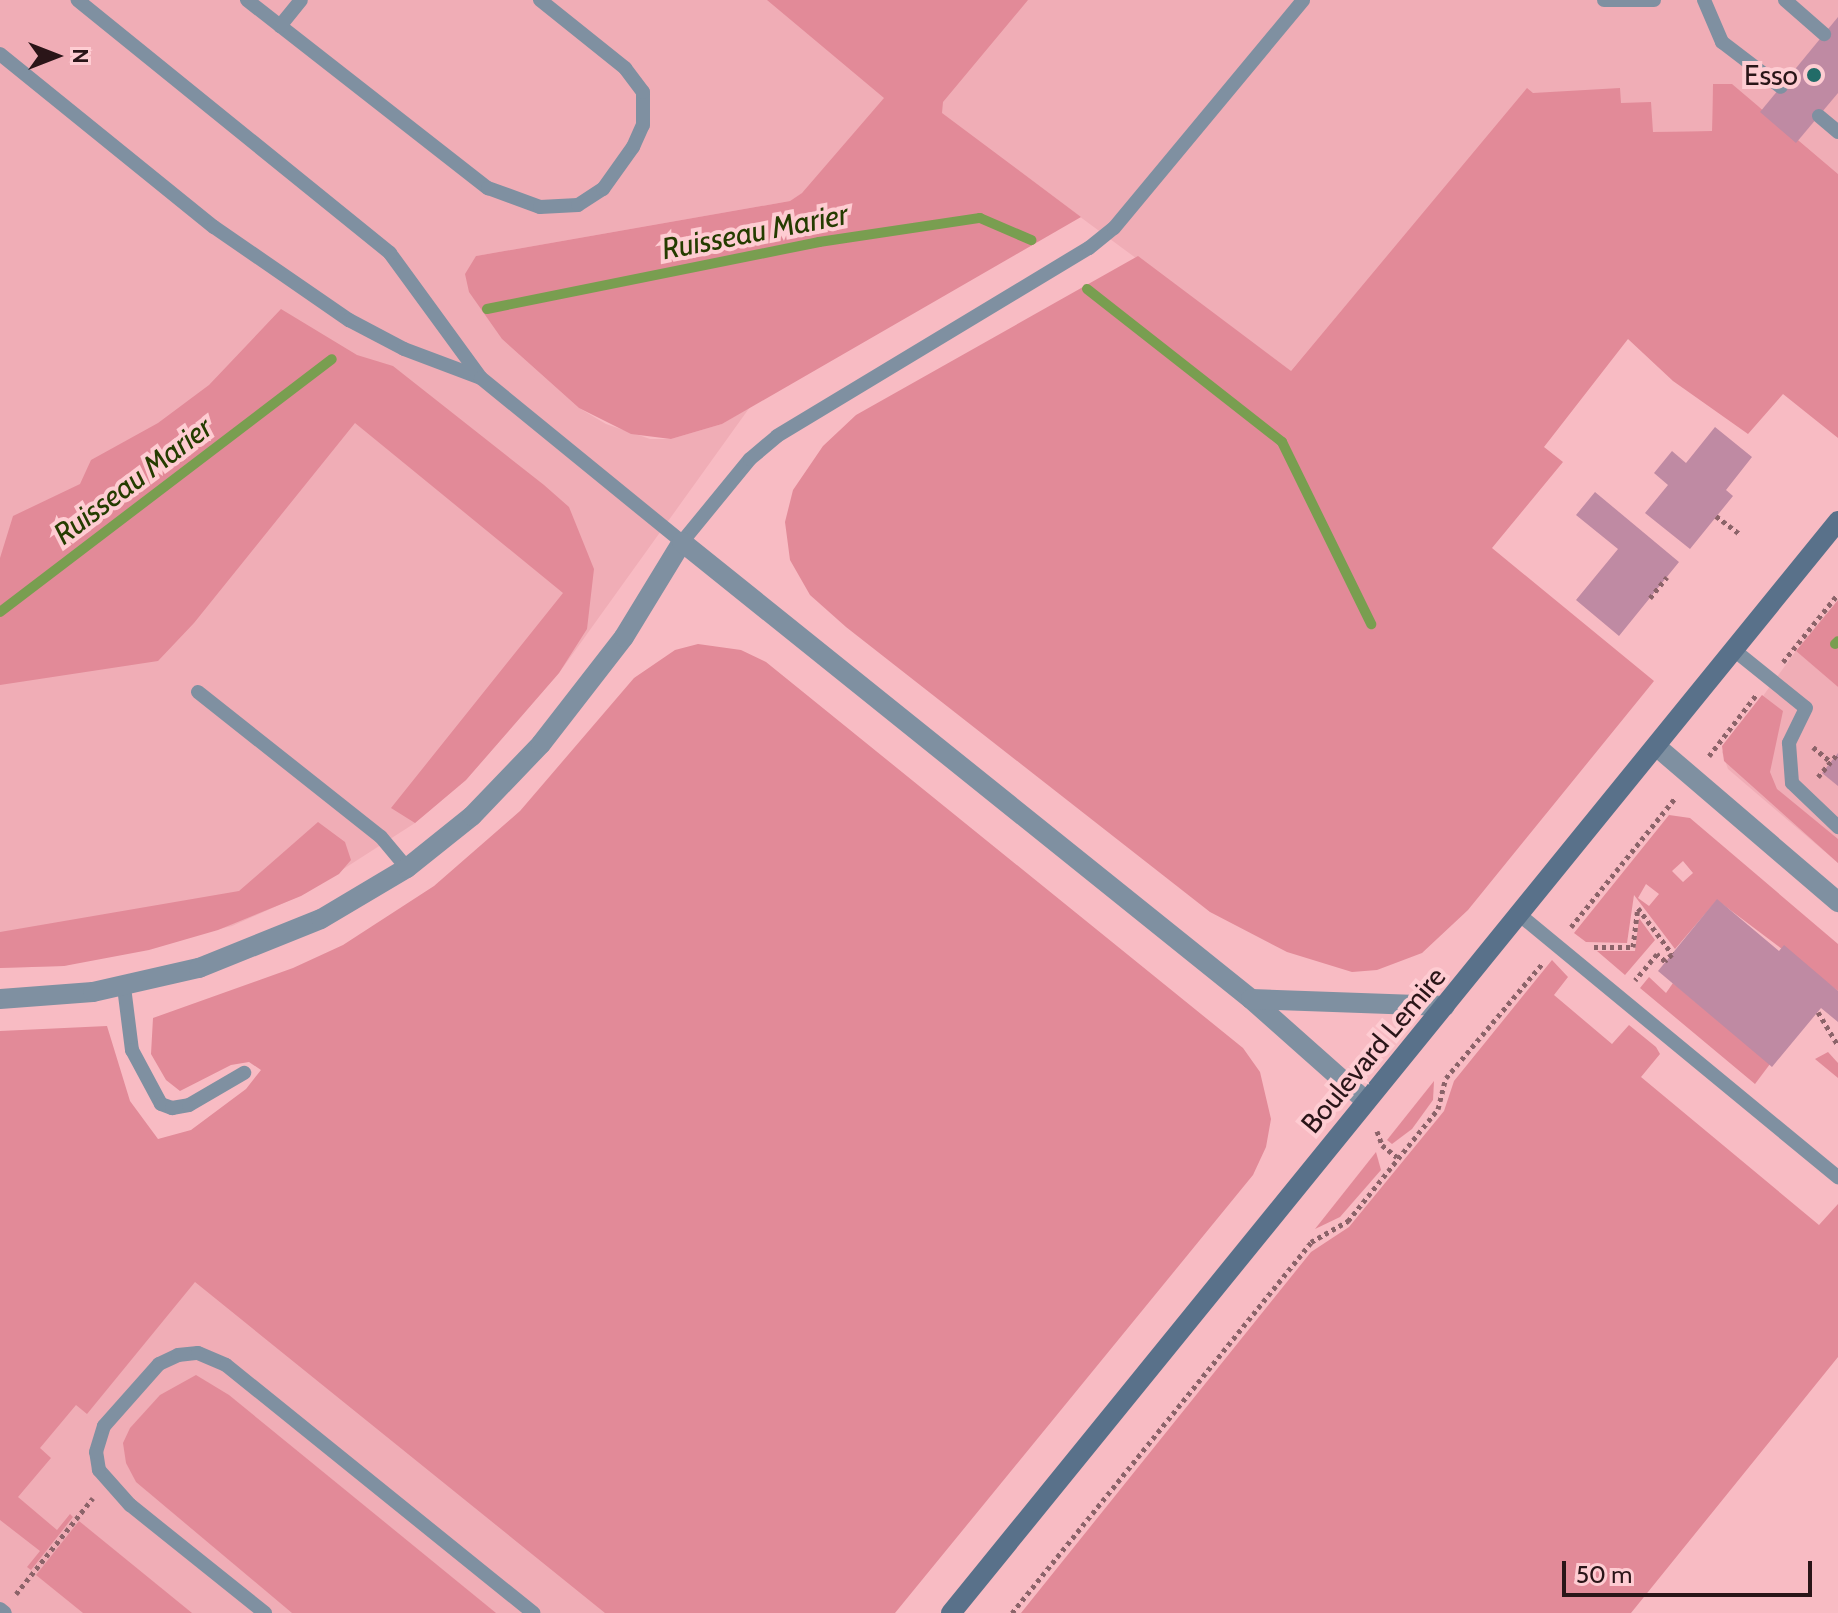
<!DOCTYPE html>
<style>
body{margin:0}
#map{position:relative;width:1838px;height:1613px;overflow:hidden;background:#f8bbc3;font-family:Cabin,sans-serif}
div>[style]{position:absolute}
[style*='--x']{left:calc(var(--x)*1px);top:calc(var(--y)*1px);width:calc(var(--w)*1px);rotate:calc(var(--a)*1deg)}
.built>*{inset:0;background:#f0adb6}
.green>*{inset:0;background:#e28a98}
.stream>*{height:10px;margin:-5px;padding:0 5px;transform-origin:5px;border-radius:5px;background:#799e50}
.building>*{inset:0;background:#bf8aa3}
.path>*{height:5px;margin-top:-2.5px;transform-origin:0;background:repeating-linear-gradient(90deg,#8b6369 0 4px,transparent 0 8px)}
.service>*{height:14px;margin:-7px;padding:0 7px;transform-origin:7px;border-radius:7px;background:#7f90a1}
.minor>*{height:20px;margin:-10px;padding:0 10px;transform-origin:10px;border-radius:10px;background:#7f90a1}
.secondary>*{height:20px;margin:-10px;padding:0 10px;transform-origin:10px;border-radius:10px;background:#59718a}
.dots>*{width:22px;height:22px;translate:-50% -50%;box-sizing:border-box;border:4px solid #feccd2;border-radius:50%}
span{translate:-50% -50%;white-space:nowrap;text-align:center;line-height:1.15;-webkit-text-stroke:8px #feccd2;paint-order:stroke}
.poi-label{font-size:28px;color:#2a1518}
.right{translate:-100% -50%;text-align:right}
.street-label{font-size:28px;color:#2a1518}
.water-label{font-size:30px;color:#253c00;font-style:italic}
.north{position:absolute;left:16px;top:16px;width:80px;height:80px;-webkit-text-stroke:6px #feccd2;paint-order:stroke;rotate:90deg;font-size:22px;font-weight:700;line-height:32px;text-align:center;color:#2a1518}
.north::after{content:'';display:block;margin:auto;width:28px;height:36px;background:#2a1518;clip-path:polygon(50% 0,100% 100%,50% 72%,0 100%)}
.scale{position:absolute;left:1562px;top:1561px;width:250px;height:36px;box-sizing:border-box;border:4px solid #2a1518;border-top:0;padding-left:10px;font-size:24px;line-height:28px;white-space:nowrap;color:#2a1518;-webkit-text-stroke:6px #feccd2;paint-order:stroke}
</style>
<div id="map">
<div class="built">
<div style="clip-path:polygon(0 0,1838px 0,1838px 174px,1762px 109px,1713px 85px,1712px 131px,1546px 134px,1353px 297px,1290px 372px,941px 114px,942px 102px,790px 201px,476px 256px,502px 339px,579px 408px,606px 424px,650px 439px,671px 439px,722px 424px,750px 407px,559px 673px,466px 780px,415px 823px,306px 893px,232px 926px,64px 966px,0 968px)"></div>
<div style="clip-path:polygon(1796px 651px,1838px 687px,1838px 863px,1728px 769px,1722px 752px)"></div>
<div style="clip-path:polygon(178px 1245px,629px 1613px,0 1613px,0 1464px)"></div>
</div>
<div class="green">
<div style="clip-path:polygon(767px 0,1028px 0,943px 102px,942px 113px,1081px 217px,722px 424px,671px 439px,631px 434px,579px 408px,502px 339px,469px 292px,465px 274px,476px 256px,790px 201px,802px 193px,884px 98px)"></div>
<div style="clip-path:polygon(1713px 84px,1732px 84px,1838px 174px,1838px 438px,1783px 394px,1748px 434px,1673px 381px,1628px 339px,1544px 447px,1563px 462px,1492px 548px,1654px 681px,1468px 910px,1422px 953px,1377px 970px,1352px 972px,1287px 952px,1210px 912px,846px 627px,810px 595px,790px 560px,785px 522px,793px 490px,823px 446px,856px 415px,1138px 256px,1291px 371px,1527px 88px,1533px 93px,1620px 88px,1621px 103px,1651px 102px,1653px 132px,1712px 131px)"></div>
<div style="clip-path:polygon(281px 309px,357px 355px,393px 366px,544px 485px,569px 507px,594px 569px,587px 629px,559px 673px,466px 780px,415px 823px,391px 808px,563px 593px,355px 423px,194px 623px,158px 661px,0 685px,0 558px,13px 516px,80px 484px,91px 460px,158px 423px,209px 385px)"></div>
<div style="clip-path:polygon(1838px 600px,1838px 687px,1796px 651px)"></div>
<div style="clip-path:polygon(698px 644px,741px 650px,766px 662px,1243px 1048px,1260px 1072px,1271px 1119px,1266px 1147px,1253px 1175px,895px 1613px,605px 1613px,195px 1282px,87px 1414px,76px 1405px,40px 1448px,51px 1458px,18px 1497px,57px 1530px,70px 1514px,73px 1517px,31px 1570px,27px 1567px,40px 1551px,0 1520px,0 1031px,107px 1026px,130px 1101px,158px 1139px,191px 1130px,246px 1089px,261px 1070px,249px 1062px,231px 1065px,180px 1091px,166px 1080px,151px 1054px,153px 1018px,293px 968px,343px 945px,434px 886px,520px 811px,634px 678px,675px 650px)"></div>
<div style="clip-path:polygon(1762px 695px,1783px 711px,1770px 772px,1777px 789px,1838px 839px,1838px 863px,1724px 761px,1722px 746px)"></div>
<div style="clip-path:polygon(evenodd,1669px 815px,1690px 818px,1838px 944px,1838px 991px,1717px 900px,1675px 949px,1634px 895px,1627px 943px,1586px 942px,1574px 933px,1669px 815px,1683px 861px,1693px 873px,1683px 882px,1672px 871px,1683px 861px,1669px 815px,1646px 884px,1659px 894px,1649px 906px,1638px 898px,1646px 884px)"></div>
<div style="clip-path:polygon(318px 822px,345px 842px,351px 860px,339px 874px,301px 896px,218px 930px,149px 950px,64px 966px,0 968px,0 932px,239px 891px)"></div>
<div style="clip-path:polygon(1639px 918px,1655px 940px,1625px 975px,1597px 951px,1635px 951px)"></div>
<div style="clip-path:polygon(1552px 960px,1568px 977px,1554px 995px,1612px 1044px,1629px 1025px,1656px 1047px,1660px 1054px,1641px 1077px,1819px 1225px,1838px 1204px,1838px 1357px,1631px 1613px,1021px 1613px,1311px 1252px,1349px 1227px,1444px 1111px,1454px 1081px)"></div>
<div style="clip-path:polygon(1649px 977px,1666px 993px,1673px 983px,1770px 1064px,1755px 1084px,1640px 988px)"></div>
<div style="clip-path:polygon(1828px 1052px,1838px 1063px,1838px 1078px,1815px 1059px)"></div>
<div style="clip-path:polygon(1434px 1081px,1433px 1100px,1412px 1129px,1392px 1144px,1387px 1140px)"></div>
<div style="clip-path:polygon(1376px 1152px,1381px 1170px,1340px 1217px,1315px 1229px)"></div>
<div style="clip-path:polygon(196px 1375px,229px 1395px,496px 1613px,292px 1613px,136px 1482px,126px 1463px,123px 1443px,130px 1428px,160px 1395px)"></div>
<div style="clip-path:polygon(79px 1521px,192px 1613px,83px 1613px,36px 1575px)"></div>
</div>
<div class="stream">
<div style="--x:1087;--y:289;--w:248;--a:38.1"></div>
<div style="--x:1282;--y:442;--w:203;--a:63.9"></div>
<div style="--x:487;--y:309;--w:339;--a:-11.4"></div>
<div style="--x:819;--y:242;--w:163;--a:-8.5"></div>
<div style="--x:980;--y:218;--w:56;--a:23.3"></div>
<div style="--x:0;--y:612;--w:417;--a:-37.3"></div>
<div style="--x:1835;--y:644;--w:4;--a:-45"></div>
</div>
<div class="building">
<div style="clip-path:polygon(1838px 17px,1838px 93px,1796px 143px,1760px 112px)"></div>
<div style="clip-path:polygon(1715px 427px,1752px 457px,1726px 490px,1733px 496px,1690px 549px,1645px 513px,1668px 485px,1654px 473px,1672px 451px,1686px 463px)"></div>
<div style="clip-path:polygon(1595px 492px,1679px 562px,1619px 636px,1576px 600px,1618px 549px,1576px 515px)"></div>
<div style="clip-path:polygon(1838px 753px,1838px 786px,1822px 773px)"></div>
<div style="clip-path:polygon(1717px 899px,1779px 951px,1784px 945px,1838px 991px,1838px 1022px,1821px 1008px,1772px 1067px,1658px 971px)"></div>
</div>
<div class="path">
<div style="--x:1716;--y:516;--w:31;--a:37"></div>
<div style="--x:1650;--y:598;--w:27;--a:-51"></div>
<div style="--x:1783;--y:662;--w:87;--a:-51"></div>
<div style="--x:1813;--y:747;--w:23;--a:40"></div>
<div style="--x:1709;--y:756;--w:78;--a:-52.3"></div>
<div style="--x:1818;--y:777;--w:31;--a:-50"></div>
<div style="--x:1571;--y:927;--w:166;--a:-51.1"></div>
<div style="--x:1594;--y:947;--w:39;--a:0"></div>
<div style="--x:1633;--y:947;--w:39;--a:-83"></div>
<div style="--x:1638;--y:908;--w:57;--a:53.5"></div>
<div style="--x:1672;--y:954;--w:10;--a:135"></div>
<div style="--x:1665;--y:961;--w:11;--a:-139"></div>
<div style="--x:1657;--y:954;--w:34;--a:130"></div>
<div style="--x:1818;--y:1012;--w:39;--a:59"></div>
<div style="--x:1377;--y:1131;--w:15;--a:70"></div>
<div style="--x:1382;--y:1145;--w:19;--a:39"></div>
<div style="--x:16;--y:1594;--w:123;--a:-51.3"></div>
<div style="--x:1012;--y:1613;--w:476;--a:-51.1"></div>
<div style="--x:1311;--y:1242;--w:43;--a:-29.6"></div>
<div style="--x:1348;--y:1221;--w:144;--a:-51.2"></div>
<div style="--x:1438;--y:1109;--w:32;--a:-76"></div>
<div style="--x:1446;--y:1078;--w:150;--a:-49.9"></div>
</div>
<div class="service">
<div style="--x:247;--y:0;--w:306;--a:38"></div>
<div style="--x:488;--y:188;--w:55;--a:20.1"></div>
<div style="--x:540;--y:207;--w:38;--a:-3"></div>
<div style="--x:578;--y:205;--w:30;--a:-33"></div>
<div style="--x:603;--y:189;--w:52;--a:-54.5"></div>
<div style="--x:633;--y:147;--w:24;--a:-66"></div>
<div style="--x:643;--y:125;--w:33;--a:-90"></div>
<div style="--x:643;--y:92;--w:30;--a:-127"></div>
<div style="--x:625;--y:68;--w:109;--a:-141.3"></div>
<div style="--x:1604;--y:0;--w:50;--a:0"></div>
<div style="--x:1704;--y:0;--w:46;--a:66.8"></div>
<div style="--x:1722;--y:42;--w:74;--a:37.3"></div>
<div style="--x:1785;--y:0;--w:52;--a:41.1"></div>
<div style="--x:280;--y:26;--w:33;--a:-51"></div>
<div style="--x:0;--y:54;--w:275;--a:39"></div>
<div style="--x:214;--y:227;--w:164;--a:34.6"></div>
<div style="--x:349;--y:320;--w:62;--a:27.8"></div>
<div style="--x:404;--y:349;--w:82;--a:20.6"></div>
<div style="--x:481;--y:378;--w:155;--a:-126.1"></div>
<div style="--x:390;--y:253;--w:402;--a:-141"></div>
<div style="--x:1819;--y:116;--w:25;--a:40"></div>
<div style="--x:481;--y:378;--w:259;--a:39.2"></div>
<div style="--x:682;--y:542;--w:107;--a:-50.7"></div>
<div style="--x:750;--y:459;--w:35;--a:-40"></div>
<div style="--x:777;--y:436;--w:364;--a:-31.1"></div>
<div style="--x:1089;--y:248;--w:32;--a:-39"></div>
<div style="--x:1114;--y:228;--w:296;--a:-50.3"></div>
<div style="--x:1734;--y:650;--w:92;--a:38.9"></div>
<div style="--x:1806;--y:708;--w:39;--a:116"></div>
<div style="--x:1789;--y:743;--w:40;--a:85.7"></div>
<div style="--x:1792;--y:783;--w:64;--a:43.7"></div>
<div style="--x:198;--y:692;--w:233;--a:38.4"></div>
<div style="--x:381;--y:837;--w:40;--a:50"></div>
<div style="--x:1521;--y:916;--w:411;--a:39.5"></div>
<div style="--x:124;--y:987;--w:64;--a:82.8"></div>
<div style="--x:132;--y:1050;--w:61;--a:61.8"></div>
<div style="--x:161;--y:1104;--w:12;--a:20"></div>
<div style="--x:172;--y:1108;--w:17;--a:-10"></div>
<div style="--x:189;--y:1105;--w:64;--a:-30.2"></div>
<div style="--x:0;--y:1609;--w:6;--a:39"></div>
<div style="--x:265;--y:1613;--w:173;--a:-141.3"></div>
<div style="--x:130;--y:1505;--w:47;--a:-131.5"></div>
<div style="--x:99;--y:1470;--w:18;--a:-99"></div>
<div style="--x:96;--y:1452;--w:27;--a:-73"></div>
<div style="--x:104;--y:1426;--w:83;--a:-48.4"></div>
<div style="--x:159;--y:1364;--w:21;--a:-25"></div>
<div style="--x:178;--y:1355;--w:20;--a:-6"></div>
<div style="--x:198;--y:1353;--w:30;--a:23"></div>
<div style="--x:226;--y:1365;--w:395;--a:38.9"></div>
</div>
<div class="minor">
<div style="--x:1656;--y:746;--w:240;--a:40.6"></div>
<div style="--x:0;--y:999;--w:93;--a:-4.3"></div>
<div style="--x:93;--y:992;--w:109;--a:-12.8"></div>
<div style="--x:199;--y:968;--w:131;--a:-21.9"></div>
<div style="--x:321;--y:919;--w:100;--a:-30.7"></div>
<div style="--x:407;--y:868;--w:83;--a:-38.7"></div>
<div style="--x:472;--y:816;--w:100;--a:-46.2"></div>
<div style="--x:541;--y:744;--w:135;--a:-52.2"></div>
<div style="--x:624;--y:637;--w:111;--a:-58.6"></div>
<div style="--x:682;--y:542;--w:730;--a:38.77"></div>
<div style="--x:1251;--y:999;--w:154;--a:41.6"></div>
<div style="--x:1251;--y:999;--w:194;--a:2.1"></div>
</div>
<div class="secondary">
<div style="--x:951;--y:1613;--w:1407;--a:-50.91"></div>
</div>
<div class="dots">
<div style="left:1814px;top:75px;background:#226c68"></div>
</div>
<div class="poi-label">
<span class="right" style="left:1798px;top:75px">Esso</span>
</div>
<div class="street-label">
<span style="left:1373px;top:1050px;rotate:-50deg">Boulevard Lemire</span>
</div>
<div class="water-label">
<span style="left:755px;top:232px;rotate:-11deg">Ruisseau Marier</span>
<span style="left:133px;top:481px;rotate:-37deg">Ruisseau Marier</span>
</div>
<div class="north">N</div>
<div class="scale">50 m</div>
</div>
